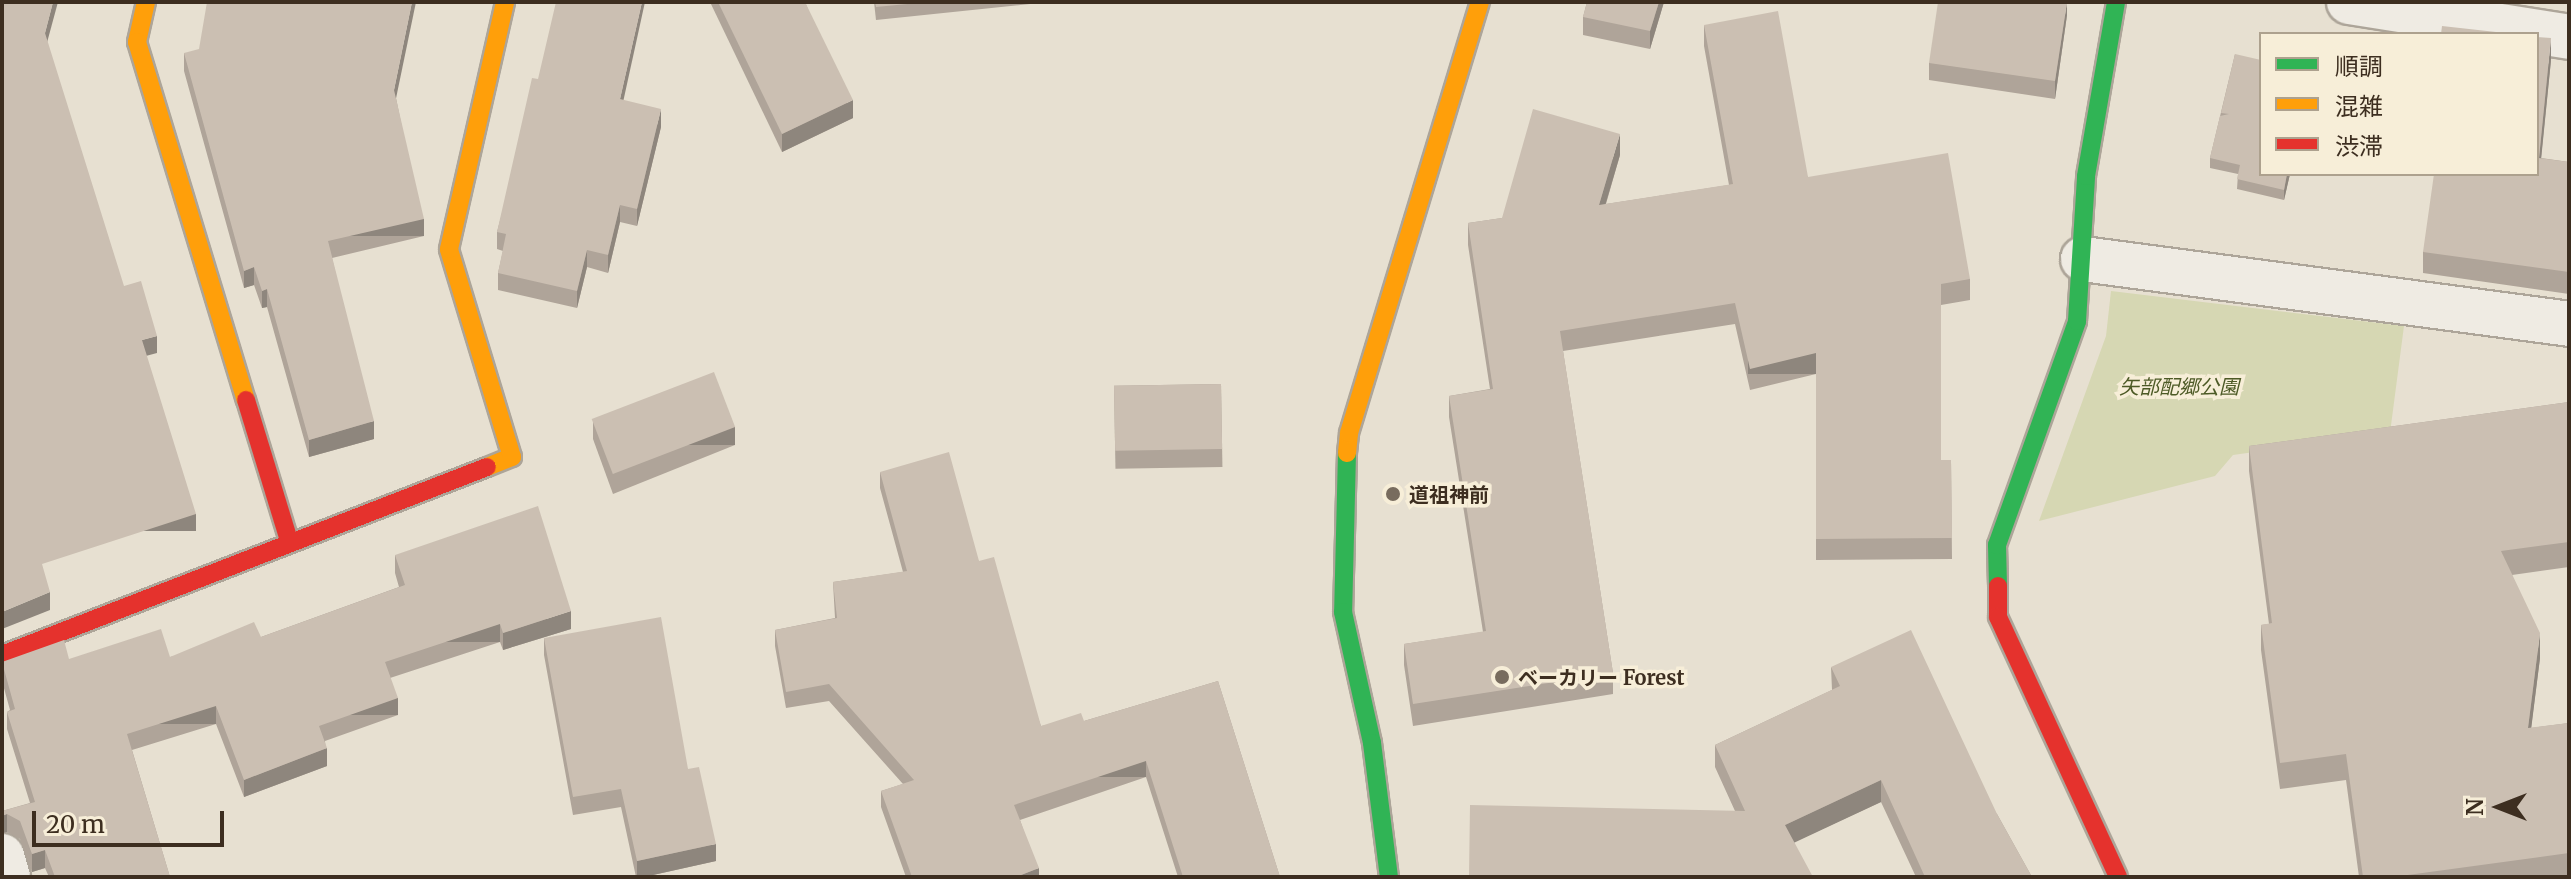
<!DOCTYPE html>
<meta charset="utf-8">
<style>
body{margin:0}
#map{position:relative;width:2571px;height:879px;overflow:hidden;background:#e7e0d1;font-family:Merriweather,"Noto Sans JP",serif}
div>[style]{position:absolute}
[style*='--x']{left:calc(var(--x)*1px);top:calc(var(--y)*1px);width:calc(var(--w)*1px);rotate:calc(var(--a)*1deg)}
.green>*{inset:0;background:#d6d7b3}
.roads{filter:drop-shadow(2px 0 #ada599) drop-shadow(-2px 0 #ada599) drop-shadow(0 2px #ada599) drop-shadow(0 -2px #ada599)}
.street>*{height:44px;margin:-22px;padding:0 22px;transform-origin:22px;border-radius:22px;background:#efebe3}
.fast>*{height:18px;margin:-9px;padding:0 9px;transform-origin:9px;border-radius:9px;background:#30b455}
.slow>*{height:18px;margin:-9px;padding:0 9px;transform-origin:9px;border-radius:9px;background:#ff9f0a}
.jam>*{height:18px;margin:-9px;padding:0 9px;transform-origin:9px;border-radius:9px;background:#e5322d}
.wall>*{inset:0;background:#afa499;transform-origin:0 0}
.shaded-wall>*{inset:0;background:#8e867d;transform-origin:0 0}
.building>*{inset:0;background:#cbbfb2;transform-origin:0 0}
.dots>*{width:22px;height:22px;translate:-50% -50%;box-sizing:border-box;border:4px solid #f7eed8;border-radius:50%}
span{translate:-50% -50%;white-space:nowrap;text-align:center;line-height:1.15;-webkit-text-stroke:7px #f7eed8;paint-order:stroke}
.park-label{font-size:20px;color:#4d5a26;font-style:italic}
.poi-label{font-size:20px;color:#3d2e20;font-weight:700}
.left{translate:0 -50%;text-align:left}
.frame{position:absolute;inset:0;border:4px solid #3d2e20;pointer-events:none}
.legend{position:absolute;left:2259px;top:32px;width:280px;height:144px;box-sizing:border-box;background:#f7eed8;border:2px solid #ada18e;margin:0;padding:10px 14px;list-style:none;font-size:24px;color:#3d2e20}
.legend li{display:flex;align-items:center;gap:16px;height:40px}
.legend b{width:40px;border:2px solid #ada18e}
.north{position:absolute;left:2459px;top:767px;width:80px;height:80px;-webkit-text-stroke:6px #f7eed8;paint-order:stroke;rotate:270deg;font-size:22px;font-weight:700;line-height:32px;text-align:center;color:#3d2e20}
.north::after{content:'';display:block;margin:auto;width:28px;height:36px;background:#3d2e20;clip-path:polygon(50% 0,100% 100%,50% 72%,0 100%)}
.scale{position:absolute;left:32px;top:811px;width:192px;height:36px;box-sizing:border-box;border:4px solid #3d2e20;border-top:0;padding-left:10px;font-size:24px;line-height:28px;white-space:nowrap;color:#3d2e20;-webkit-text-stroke:6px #f7eed8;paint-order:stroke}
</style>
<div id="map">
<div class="green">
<div style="clip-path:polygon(2111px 291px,2404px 326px,2390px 433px,2233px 455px,2215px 476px,2039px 521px,2106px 336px)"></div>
</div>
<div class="roads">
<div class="street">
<div style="--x:2349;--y:2;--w:223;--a:9"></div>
<div style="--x:2083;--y:259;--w:490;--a:7.6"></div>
<div style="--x:2;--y:856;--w:22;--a:74"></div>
</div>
<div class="fast">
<div style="--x:1347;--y:453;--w:159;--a:91.4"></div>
<div style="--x:1343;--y:612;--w:134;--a:77.5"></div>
<div style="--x:1372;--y:743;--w:135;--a:82.8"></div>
<div style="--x:1998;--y:586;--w:41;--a:-91.4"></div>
<div style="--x:1997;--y:545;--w:238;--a:-70.3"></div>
<div style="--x:2077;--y:321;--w:145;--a:-86.4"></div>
<div style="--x:2086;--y:176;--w:177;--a:-80.2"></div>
</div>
<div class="slow">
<div style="--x:146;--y:2;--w:41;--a:102.7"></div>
<div style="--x:137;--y:42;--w:374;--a:73.1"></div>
<div style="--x:1347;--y:453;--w:20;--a:-84"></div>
<div style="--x:1349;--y:433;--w:450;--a:-73.1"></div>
<div style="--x:487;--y:467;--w:27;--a:-22"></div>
<div style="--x:512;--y:457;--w:217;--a:-106.9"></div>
<div style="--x:449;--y:249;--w:253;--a:-77.2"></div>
</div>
<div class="jam">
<div style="--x:246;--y:400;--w:147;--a:73"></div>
<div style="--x:1998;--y:586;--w:31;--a:90"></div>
<div style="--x:1998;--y:617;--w:286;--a:65.2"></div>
<div style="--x:2;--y:655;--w:520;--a:-21.19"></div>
</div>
</div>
<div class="wall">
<div style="clip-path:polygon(710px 2px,805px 2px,853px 118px,782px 152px)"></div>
<div style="clip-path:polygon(874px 2px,1049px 2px,876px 20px)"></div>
<div style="clip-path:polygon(1587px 2px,1664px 2px,1650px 49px,1583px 35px,1583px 17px)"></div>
<div style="clip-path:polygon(2067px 15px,2055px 99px,1929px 80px,1929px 63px)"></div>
<div style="clip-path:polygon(1704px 25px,1808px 177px,1970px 279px,1970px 300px,1941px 305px,1941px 460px,1951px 460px,1952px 559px,1816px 560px,1816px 374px,1750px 390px,1735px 324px,1563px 351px,1613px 673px,1613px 694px,1413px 726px,1404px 665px,1404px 644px,1483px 632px,1449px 417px,1449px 396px,1490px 389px,1468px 245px,1468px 223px,1502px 218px,1620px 155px,1606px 204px,1729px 185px,1704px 46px)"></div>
<div style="clip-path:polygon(184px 53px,396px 98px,424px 236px,332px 258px,374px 439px,309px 457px,267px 307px,262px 308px,254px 285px,244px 288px,184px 71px)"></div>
<div style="clip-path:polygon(2235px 54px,2261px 174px,2290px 174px,2284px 200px,2237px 189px,2238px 174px,2210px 168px,2210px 158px)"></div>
<div style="clip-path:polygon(2551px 60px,2541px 158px,2569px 162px,2569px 294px,2423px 273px,2423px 252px)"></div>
<div style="clip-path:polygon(538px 79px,623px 100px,661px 127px,637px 226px,620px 222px,608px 273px,587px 267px,577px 308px,498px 290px,498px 273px,503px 251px,497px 249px,497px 232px)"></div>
<div style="left:1221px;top:384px;width:83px;height:107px;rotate:89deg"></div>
<div style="clip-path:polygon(2569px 402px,2569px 567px,2512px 575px,2540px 658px,2531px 728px,2569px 723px,2569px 877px,2359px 877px,2346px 780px,2280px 789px,2261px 650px,2261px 625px,2269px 624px,2249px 471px,2249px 446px)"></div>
<div style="clip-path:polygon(593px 421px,735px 445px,613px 494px,593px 439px)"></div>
<div style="clip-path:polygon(880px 472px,979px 561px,1041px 726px,1084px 721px,1218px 681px,1280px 877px,1178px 877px,1146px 777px,1020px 820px,1039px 877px,906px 877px,881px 807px,881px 791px,903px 784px,829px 701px,786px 708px,775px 646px,775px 630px,835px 618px,833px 582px,903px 572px,880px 488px)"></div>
<div style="clip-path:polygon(395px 555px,571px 629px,503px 650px,500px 642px,390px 678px,398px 715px,325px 741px,327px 766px,244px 797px,216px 724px,132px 750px,170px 877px,49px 877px,45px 868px,32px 872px,20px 839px,7px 832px,2px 833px,2px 811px,30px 803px,7px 729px,7px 712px,10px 710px,2px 681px,2px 662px,69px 659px,170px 657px,261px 637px,399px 587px,395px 573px)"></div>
<div style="clip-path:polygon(544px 638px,688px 769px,716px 861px,644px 877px,636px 877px,621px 807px,573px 815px,544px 655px)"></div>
<div style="clip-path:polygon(1831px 667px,1997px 814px,2032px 877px,1916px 877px,1881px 802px,1794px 842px,1735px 811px,1715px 767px,1715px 745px,1832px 690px)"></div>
</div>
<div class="shaded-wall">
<div style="clip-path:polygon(53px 2px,58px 2px,45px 50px,45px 33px)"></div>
<div style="clip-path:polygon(412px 2px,416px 2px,394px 108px,394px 90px)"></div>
<div style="clip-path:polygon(642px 2px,645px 2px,620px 116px,620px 99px)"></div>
<div style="clip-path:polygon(1659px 2px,1664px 2px,1650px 49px,1650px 31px)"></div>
<div style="clip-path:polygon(2067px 2px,2067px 15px,2055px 99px,2055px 81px)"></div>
<div style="clip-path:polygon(2551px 38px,2551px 60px,2539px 180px,2539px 158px)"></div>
<div style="clip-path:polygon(853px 100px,853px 118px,782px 152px,782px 134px)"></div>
<div style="clip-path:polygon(661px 109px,661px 127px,637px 226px,637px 209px)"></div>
<div style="clip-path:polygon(1620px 134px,1620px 155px,1599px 226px,1599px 205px)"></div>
<div style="clip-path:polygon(2287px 174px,2290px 174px,2284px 200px,2284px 190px)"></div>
<div style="clip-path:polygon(620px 205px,620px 222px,608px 273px,608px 255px)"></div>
<div style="left:424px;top:219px;width:17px;height:98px;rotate:90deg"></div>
<div style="clip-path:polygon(587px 250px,587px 267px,577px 308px,577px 291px)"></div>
<div style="clip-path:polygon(254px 267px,254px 285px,244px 288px,244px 271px)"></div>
<div style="clip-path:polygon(267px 289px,267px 307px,262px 308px,262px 291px)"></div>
<div style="clip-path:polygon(157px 336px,157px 353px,142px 357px,142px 340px)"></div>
<div style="left:1816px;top:353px;width:21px;height:68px;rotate:90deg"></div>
<div style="clip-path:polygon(374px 421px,374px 439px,309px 457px,309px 440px)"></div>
<div style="left:735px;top:427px;width:18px;height:131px;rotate:90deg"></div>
<div style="left:196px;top:514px;width:17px;height:162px;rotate:90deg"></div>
<div style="clip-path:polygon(50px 592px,50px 610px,2px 629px,2px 612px)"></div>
<div style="clip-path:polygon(571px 611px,571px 629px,503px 650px,503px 633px)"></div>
<div style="left:500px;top:624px;width:18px;height:121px;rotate:90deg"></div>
<div style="clip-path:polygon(2540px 633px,2540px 658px,2528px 754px,2528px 728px)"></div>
<div style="left:398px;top:698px;width:17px;height:84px;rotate:90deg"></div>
<div style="left:216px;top:706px;width:18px;height:93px;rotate:90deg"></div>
<div style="clip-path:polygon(327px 748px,327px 766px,244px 797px,244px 780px)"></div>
<div style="left:1146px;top:761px;width:16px;height:139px;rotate:90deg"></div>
<div style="clip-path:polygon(1881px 780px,1881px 802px,1785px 847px,1785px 825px)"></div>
<div style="clip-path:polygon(7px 814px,7px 832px,2px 833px,2px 816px)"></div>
<div style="clip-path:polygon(716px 844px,716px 861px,644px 877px,637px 877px,637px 861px)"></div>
<div style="clip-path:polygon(45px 850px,45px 868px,32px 872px,32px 854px)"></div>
<div style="clip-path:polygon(1039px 868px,1039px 877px,1016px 877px)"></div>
</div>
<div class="building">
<div style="clip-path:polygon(2px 2px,53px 2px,45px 33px,124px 286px,141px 281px,157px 336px,142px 340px,196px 514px,42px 564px,50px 592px,2px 612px)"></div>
<div style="clip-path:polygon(207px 2px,412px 2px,394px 90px,424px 219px,328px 241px,374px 421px,309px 440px,267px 289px,262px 291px,254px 267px,244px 271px,184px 53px,199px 49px)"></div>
<div style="clip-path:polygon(556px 2px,642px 2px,620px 99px,661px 109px,637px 209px,620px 205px,608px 255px,587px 250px,577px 291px,498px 273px,506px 234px,497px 232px,532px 78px,538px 79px)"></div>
<div style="clip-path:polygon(718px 2px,805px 2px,853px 100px,782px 134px)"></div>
<div style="clip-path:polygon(875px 2px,928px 2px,876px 7px)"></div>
<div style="clip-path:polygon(1587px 2px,1659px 2px,1650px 31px,1583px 17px)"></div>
<div style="clip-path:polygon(1938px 2px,2067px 2px,2055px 81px,1929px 63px)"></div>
<div style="clip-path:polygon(1778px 11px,1808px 177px,1948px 153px,1970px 279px,1941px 284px,1941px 460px,1951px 460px,1952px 538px,1816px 539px,1816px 353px,1750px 369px,1735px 303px,1560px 331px,1613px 673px,1413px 704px,1404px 644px,1486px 631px,1449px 396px,1493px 389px,1468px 223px,1502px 218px,1533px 109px,1620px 134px,1599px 205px,1733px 184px,1704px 25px)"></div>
<div style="clip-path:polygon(2442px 26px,2514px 34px,2441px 34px)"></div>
<div style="clip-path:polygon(2537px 37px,2551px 38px,2539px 158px,2569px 162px,2569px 272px,2423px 252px,2434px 174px,2537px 174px)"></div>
<div style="clip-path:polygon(2235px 54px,2261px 60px,2261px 174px,2287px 174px,2284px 190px,2237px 179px,2240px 165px,2210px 158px,2220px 116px,2229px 114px,2221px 113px)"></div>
<div style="left:714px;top:372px;width:59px;height:131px;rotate:69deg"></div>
<div style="left:1221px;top:384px;width:65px;height:107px;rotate:89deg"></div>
<div style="clip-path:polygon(2569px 402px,2569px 542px,2501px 551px,2540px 633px,2528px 728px,2569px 723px,2569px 853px,2393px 877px,2363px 877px,2346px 754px,2280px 763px,2261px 625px,2272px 623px,2249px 446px)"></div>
<div style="clip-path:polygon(949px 452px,979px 561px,994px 557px,1041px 726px,1081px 713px,1084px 721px,1218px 681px,1280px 877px,1183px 877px,1146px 761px,1014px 805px,1039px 868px,1016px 877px,912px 877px,881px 791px,914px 780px,829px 684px,786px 692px,775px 630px,837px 618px,833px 582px,907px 571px,880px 472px)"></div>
<div style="clip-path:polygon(538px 506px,571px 611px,503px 633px,500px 624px,385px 662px,398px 698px,319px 726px,327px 748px,244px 780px,216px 706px,127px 734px,170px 877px,55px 877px,45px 850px,32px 854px,20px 821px,7px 814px,2px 816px,2px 811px,35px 802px,7px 712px,15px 709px,2px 662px,64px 640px,69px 659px,161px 629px,170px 657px,254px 622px,261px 637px,405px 585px,395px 555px)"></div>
<div style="clip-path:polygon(661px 617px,688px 769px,699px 767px,716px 844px,637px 861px,621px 789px,573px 797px,544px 638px)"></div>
<div style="clip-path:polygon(1911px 630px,1997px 814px,2032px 877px,1925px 877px,1881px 780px,1785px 825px,1813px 877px,1469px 877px,1470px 805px,1745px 811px,1715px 745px,1840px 686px,1831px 667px)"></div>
</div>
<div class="dots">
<div style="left:1393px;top:494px;background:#786c5e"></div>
<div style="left:1502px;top:677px;background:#786c5e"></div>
</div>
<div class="park-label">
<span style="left:2179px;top:386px">矢部配郷公園</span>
</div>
<div class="poi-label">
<span class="left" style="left:1409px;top:494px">道祖神前</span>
<span class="left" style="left:1518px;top:677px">ベーカリー Forest</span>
</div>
<div class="frame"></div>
<ul class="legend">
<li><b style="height:10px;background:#30b455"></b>順調</li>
<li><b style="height:10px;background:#ff9f0a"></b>混雑</li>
<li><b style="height:10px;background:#e5322d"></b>渋滞</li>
</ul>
<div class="north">N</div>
<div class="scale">20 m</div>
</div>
